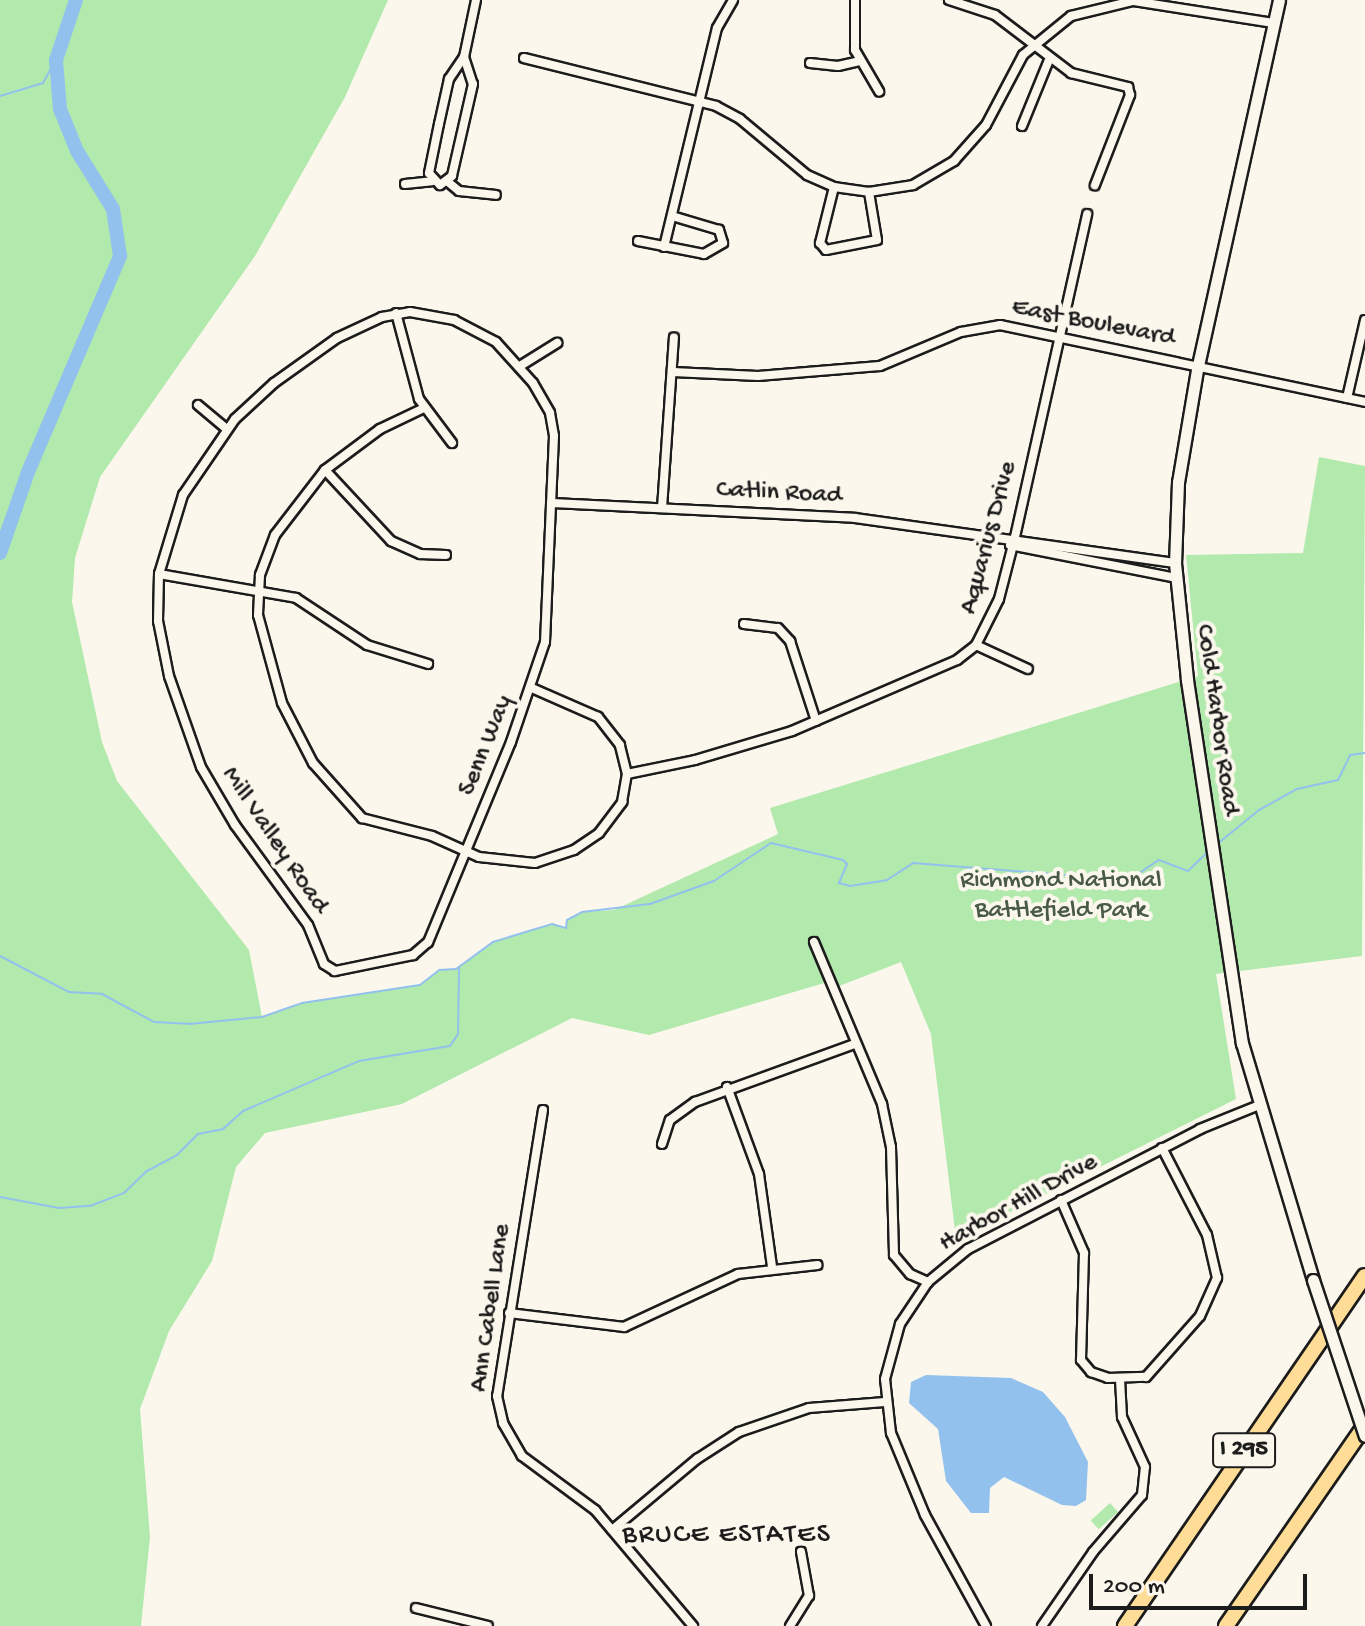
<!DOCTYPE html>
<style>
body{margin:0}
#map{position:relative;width:1365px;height:1626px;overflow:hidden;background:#fbf7ec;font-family:"Gochi Hand",sans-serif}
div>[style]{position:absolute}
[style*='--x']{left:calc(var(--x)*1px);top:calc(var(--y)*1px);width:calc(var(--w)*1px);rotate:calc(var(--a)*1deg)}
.green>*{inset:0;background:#b2e9ac;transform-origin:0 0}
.water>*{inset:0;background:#92c1ed}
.stream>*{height:2px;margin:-1px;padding:0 1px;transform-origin:1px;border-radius:1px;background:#92c1ed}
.river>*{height:14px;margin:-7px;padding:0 7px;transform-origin:7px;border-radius:7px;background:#92c1ed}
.roads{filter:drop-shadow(2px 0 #1c1c1c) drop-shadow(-2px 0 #1c1c1c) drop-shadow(0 2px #1c1c1c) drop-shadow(0 -2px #1c1c1c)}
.street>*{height:8px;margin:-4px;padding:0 4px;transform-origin:4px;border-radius:4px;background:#fbf7ec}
.secondary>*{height:11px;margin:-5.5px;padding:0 5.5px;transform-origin:5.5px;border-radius:5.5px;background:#fbf7ec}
.highway>*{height:14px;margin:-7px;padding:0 7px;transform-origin:7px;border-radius:7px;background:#ffdd96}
.bridges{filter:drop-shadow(2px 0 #1c1c1c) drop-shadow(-2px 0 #1c1c1c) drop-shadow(0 2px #1c1c1c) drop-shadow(0 -2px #1c1c1c)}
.secondary-bridge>*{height:11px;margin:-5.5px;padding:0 5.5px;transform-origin:5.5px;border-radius:5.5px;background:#fbf7ec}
span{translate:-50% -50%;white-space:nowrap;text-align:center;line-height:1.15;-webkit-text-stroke:8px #fbf7ec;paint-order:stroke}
.shield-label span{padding:2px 6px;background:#fbf7ec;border:2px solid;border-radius:6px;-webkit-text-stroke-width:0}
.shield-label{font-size:24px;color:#1c1c1c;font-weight:700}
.street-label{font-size:26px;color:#1c1c1c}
.park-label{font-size:26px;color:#495a47}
.neighbourhood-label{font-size:28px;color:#1c1c1c;letter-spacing:2px}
.scale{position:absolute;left:1089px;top:1574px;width:218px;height:36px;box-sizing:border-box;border:4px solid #1c1c1c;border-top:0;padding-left:10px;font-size:24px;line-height:28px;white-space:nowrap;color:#1c1c1c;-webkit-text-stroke:6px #fbf7ec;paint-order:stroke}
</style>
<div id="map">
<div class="green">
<div style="clip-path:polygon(0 0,388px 0,345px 97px,255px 256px,100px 477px,75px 558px,72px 602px,102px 742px,117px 781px,249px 950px,262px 1017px,302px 1003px,420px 985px,439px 970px,456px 969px,493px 942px,552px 924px,567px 928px,567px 920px,582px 912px,614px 910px,778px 834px,770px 808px,1198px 676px,1186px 555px,1303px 553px,1319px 457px,1365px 466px,1362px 956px,1216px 974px,1236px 1099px,956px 1239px,931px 1034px,901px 962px,834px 988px,824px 983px,649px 1035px,572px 1018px,402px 1104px,265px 1133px,236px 1167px,212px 1261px,169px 1331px,140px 1409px,150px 1537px,141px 1626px,0 1626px)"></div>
<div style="left:1110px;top:1503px;width:12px;height:26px;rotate:48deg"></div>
</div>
<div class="water">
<div style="clip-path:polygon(926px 1375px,1011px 1378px,1043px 1392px,1065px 1417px,1088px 1462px,1086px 1500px,1076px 1506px,1062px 1505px,1004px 1477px,990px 1488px,989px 1513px,971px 1513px,946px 1481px,938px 1429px,909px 1403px,911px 1382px)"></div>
</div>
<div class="stream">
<div style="--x:0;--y:96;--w:45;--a:-16.8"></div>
<div style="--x:43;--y:83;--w:26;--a:-61"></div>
<div style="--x:1216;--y:845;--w:55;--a:-39.1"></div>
<div style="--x:1259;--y:810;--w:43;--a:-28.9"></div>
<div style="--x:1297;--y:789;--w:42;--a:-12.4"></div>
<div style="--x:1338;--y:780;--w:28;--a:-64"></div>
<div style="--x:1350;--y:755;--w:15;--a:-8"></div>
<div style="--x:0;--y:956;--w:78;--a:27.6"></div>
<div style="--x:69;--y:992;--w:33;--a:3"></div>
<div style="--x:102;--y:994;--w:59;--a:28.3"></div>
<div style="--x:154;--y:1022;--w:35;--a:3"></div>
<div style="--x:189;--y:1024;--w:73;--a:-5.5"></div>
<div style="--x:262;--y:1017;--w:42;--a:-19.3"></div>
<div style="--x:302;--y:1003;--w:119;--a:-8.7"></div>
<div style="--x:420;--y:985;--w:24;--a:-38"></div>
<div style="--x:439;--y:970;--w:17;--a:-3"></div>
<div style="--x:456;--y:969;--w:46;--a:-36.1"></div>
<div style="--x:493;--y:942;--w:62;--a:-17"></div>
<div style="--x:552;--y:924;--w:15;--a:16"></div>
<div style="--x:566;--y:928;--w:8;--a:-83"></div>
<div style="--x:567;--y:920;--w:17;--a:-28"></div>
<div style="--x:582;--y:912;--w:68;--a:-6.7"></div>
<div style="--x:650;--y:904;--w:68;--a:-19.8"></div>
<div style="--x:714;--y:881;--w:69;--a:-33.7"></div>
<div style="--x:771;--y:843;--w:74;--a:13.3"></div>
<div style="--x:843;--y:860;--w:6;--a:45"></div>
<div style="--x:847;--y:864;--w:21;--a:113"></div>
<div style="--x:839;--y:883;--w:11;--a:15"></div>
<div style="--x:850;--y:886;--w:37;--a:-9"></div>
<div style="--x:887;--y:880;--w:31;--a:-33"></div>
<div style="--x:913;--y:863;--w:217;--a:4.5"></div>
<div style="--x:1129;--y:880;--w:36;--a:-34"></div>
<div style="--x:1159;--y:860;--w:31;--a:21"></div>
<div style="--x:1188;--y:871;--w:28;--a:-44"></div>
<div style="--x:0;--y:1197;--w:60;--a:10.6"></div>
<div style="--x:59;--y:1208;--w:31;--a:-4"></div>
<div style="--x:90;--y:1206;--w:36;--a:-21"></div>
<div style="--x:124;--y:1193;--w:32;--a:-44"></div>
<div style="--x:147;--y:1171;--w:34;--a:-28"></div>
<div style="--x:177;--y:1155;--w:30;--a:-45"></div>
<div style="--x:198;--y:1134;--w:25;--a:-11"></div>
<div style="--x:223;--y:1129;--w:27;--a:-42"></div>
<div style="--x:243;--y:1111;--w:126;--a:-23.3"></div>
<div style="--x:359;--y:1061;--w:92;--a:-9.4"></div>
<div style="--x:450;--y:1046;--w:14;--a:-56"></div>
<div style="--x:458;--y:1034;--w:67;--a:-89.1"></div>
</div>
<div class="river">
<div style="--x:0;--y:553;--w:86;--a:-70.9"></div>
<div style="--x:28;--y:472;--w:235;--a:-66.9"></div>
<div style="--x:120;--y:256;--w:48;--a:-98.5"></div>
<div style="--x:113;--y:209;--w:68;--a:-121.8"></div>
<div style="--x:77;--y:151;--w:45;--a:-112"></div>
<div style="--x:60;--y:109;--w:49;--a:-94.7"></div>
<div style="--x:56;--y:60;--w:63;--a:-71.6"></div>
</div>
<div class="roads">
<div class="street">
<div style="--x:855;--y:0;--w:50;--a:90"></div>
<div style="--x:855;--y:50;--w:48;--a:59.7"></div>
<div style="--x:949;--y:0;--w:48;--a:18.1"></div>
<div style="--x:995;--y:15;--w:96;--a:37.3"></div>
<div style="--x:1071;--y:73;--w:59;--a:13.8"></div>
<div style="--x:1128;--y:87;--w:8;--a:76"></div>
<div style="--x:1130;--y:95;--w:97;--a:111.3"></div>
<div style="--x:464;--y:57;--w:28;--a:72"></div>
<div style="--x:473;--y:84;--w:94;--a:102.9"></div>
<div style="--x:452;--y:176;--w:15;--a:143"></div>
<div style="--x:440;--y:185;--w:16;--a:-133"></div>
<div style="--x:429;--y:173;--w:50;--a:-78.5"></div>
<div style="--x:439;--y:124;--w:46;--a:-77.5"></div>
<div style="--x:449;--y:79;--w:27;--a:-56"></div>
<div style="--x:464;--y:57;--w:58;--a:-78.1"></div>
<div style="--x:524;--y:58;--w:198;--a:14"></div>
<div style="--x:716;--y:106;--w:27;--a:28"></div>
<div style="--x:740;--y:119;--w:87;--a:39.9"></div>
<div style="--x:807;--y:175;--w:30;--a:24"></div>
<div style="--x:834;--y:187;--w:35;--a:8"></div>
<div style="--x:869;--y:192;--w:45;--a:-9"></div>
<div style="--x:913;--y:185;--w:48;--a:-30.3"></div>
<div style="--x:954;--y:161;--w:48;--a:-48.4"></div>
<div style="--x:986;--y:125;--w:79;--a:-62.1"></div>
<div style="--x:1023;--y:55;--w:62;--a:-39.1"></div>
<div style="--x:1071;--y:16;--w:64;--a:-13.6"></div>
<div style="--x:1133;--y:1;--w:143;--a:8.9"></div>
<div style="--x:810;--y:63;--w:28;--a:6"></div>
<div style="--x:838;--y:66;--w:22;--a:-13"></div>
<div style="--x:1022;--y:126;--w:71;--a:-67.8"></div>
<div style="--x:448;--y:182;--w:14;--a:39"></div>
<div style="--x:459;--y:191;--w:37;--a:6"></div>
<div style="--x:405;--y:184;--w:27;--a:-6"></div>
<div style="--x:834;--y:187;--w:58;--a:104"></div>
<div style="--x:820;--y:243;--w:9;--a:49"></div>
<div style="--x:826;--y:250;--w:52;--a:-11.1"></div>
<div style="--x:877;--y:240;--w:49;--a:-99.5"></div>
<div style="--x:638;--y:241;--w:67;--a:11.1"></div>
<div style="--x:704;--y:254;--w:22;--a:-30"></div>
<div style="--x:723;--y:243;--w:14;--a:-107"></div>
<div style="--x:719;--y:230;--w:49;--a:-163.4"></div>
<div style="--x:664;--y:247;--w:225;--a:-76.4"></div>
<div style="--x:717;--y:28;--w:32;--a:-60"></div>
<div style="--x:410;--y:312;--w:45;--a:10.3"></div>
<div style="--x:454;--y:320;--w:47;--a:27.6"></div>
<div style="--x:496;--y:342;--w:55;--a:47.9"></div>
<div style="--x:533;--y:383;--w:34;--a:60"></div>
<div style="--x:550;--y:413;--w:23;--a:80"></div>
<div style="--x:554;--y:436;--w:206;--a:92.5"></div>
<div style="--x:545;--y:642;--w:106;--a:108.8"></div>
<div style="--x:511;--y:742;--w:217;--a:112.5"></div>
<div style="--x:428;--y:942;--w:20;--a:139"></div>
<div style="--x:413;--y:955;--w:80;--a:168.4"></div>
<div style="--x:335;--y:971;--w:13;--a:-148"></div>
<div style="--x:324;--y:964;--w:42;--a:-112.3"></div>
<div style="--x:308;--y:925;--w:124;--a:-126.1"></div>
<div style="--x:235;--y:825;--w:67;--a:-120.4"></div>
<div style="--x:201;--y:767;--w:96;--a:-109.4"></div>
<div style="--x:169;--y:676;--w:56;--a:-101.3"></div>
<div style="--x:158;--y:621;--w:47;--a:-88.8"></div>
<div style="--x:159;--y:574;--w:83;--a:-73.1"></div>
<div style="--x:183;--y:495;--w:92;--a:-55.6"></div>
<div style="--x:235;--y:419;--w:53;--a:-42.7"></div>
<div style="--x:274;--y:383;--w:77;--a:-35.5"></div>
<div style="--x:337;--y:338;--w:50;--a:-25"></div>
<div style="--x:382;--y:317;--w:28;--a:-10"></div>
<div style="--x:396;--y:313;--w:89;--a:75"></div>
<div style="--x:419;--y:399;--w:55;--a:53.1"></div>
<div style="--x:520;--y:366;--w:44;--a:-31.9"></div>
<div style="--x:673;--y:372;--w:85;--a:2.7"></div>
<div style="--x:758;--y:376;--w:122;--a:-4.7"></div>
<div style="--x:880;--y:366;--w:88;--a:-22.8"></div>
<div style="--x:961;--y:332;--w:40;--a:-10"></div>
<div style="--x:1000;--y:325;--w:373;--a:11.9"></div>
<div style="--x:1347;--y:398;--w:80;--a:-77"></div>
<div style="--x:198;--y:405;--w:38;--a:40"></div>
<div style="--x:424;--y:408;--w:49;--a:154.5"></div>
<div style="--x:380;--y:429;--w:69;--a:143.3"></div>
<div style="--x:325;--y:470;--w:82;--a:127.6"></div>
<div style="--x:275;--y:535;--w:43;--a:110.6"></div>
<div style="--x:260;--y:575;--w:40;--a:92.9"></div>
<div style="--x:258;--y:615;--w:91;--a:74.7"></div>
<div style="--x:282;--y:703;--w:68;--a:62.7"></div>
<div style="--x:313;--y:763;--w:74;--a:48.3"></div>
<div style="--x:362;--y:818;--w:72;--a:14.4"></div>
<div style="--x:432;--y:836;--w:51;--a:24.1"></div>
<div style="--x:479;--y:857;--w:56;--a:6.1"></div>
<div style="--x:535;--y:863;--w:41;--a:-18.4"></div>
<div style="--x:574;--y:850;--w:30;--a:-34"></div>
<div style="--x:599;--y:833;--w:39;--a:-53"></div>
<div style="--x:622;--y:802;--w:28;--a:-80"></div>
<div style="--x:627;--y:774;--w:30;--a:-104"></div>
<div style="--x:620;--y:745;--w:36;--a:-128"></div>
<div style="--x:598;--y:717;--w:72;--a:-156.3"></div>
<div style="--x:325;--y:470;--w:97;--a:47.1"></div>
<div style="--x:391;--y:541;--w:32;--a:24"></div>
<div style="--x:420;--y:554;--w:26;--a:2"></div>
<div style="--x:551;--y:503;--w:304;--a:2.8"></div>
<div style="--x:855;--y:518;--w:323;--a:8"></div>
<div style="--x:662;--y:508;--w:171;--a:-86"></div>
<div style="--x:1010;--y:545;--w:169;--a:11.2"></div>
<div style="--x:159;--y:574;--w:139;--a:9.9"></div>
<div style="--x:296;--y:598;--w:85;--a:33.5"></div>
<div style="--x:367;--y:645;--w:64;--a:17.3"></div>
<div style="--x:744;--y:624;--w:34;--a:7"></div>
<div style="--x:778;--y:628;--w:18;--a:47"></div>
<div style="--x:790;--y:641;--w:84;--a:72"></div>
<div style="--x:976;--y:645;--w:57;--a:24.8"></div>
<div style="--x:627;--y:774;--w:69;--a:-11.6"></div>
<div style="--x:695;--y:760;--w:101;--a:-16.6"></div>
<div style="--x:792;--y:731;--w:180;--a:-23.3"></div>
<div style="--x:957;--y:660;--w:24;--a:-38"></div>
<div style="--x:976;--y:645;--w:51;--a:-63.4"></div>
<div style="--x:999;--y:599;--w:64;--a:-75.5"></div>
<div style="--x:1015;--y:537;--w:331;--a:-77.4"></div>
<div style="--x:814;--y:942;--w:176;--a:67.2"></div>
<div style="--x:882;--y:1104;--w:44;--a:78.2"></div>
<div style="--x:891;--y:1147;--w:108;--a:88.4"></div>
<div style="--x:894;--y:1255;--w:25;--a:50"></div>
<div style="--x:910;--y:1274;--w:20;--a:24"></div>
<div style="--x:727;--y:1087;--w:93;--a:69.8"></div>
<div style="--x:759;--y:1174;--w:93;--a:82"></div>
<div style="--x:543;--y:1110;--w:290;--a:99.1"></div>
<div style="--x:497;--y:1396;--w:28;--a:77"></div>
<div style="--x:503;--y:1423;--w:38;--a:60"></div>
<div style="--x:522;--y:1456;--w:91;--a:36.5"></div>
<div style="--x:595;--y:1510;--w:152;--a:49.8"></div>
<div style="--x:662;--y:1144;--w:25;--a:-72"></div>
<div style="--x:670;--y:1120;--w:31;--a:-36"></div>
<div style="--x:695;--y:1102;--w:169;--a:-20"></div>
<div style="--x:1061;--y:1200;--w:58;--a:66.5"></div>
<div style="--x:1084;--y:1253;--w:107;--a:91.6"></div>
<div style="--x:1081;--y:1360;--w:16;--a:50"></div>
<div style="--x:1091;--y:1372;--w:18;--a:19"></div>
<div style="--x:1108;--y:1378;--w:38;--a:-2"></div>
<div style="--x:1146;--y:1377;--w:81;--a:-48.5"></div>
<div style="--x:1200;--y:1316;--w:42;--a:-65.9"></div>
<div style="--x:1217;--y:1278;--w:44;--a:-103.1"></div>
<div style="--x:1207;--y:1235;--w:98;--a:-117.3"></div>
<div style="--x:509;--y:1313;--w:116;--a:6.9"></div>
<div style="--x:624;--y:1327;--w:126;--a:-24.9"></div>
<div style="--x:738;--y:1274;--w:80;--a:-6.5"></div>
<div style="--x:612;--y:1530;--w:111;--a:-39.9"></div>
<div style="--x:697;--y:1459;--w:50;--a:-32.7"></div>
<div style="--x:739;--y:1432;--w:74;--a:-18.9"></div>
<div style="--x:809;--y:1408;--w:76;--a:-4.5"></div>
<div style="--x:416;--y:1608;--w:74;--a:14"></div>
<div style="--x:790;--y:1626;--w:36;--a:-58"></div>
<div style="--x:809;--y:1596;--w:45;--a:-100.3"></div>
<div style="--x:986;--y:1626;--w:127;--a:-118.8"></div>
<div style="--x:925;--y:1515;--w:89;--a:-112.5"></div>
<div style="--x:891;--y:1433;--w:54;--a:-96.3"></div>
<div style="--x:885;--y:1379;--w:57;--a:-74.7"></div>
<div style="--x:900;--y:1324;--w:50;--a:-56.3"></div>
<div style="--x:928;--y:1282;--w:52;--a:-39.5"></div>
<div style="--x:968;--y:1249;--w:261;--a:-27.3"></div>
<div style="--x:1200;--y:1129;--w:61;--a:-22"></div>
<div style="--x:1042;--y:1626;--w:90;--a:-55.4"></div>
<div style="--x:1093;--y:1552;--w:75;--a:-49.3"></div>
<div style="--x:1142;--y:1495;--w:28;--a:-84"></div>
<div style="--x:1145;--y:1467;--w:55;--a:-114.7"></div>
<div style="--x:1122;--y:1417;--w:37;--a:-93"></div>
</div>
<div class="secondary">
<div style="--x:1279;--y:0;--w:373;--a:102.5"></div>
<div style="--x:1198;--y:364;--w:120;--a:99.6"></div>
<div style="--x:1178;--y:482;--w:81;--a:92.1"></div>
<div style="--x:1175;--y:563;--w:118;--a:84.1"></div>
<div style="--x:1187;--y:680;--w:367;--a:81.4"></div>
<div style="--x:1242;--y:1043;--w:247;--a:73.3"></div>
</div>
<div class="highway">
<div style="--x:1125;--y:1626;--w:424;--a:-55.6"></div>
<div style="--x:1226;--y:1626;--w:244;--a:-55.3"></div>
</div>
</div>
<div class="bridges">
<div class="secondary-bridge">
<div style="--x:1313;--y:1280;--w:164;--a:71.6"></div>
</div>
</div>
<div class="shield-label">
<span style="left:1244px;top:1450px">I 295</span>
</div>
<div class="street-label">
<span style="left:1093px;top:324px;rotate:11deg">East Boulevard</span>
<span style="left:779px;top:494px;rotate:3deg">Catlin Road</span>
<span style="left:990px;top:538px;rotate:-75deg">Aquarius Drive</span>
<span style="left:1216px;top:720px;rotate:82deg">Cold Harbor Road</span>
<span style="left:487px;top:746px;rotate:-68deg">Senn Way</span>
<span style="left:274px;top:841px;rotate:56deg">Mill Valley Road</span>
<span style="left:1019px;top:1204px;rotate:-29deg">Harbor Hill Drive</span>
<span style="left:492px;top:1308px;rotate:-82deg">Ann Cabell Lane</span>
</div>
<div class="park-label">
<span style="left:1061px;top:897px">Richmond National<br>Battlefield Park</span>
</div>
<div class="neighbourhood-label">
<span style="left:727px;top:1536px">BRUCE ESTATES</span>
</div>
<div class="scale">200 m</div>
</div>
